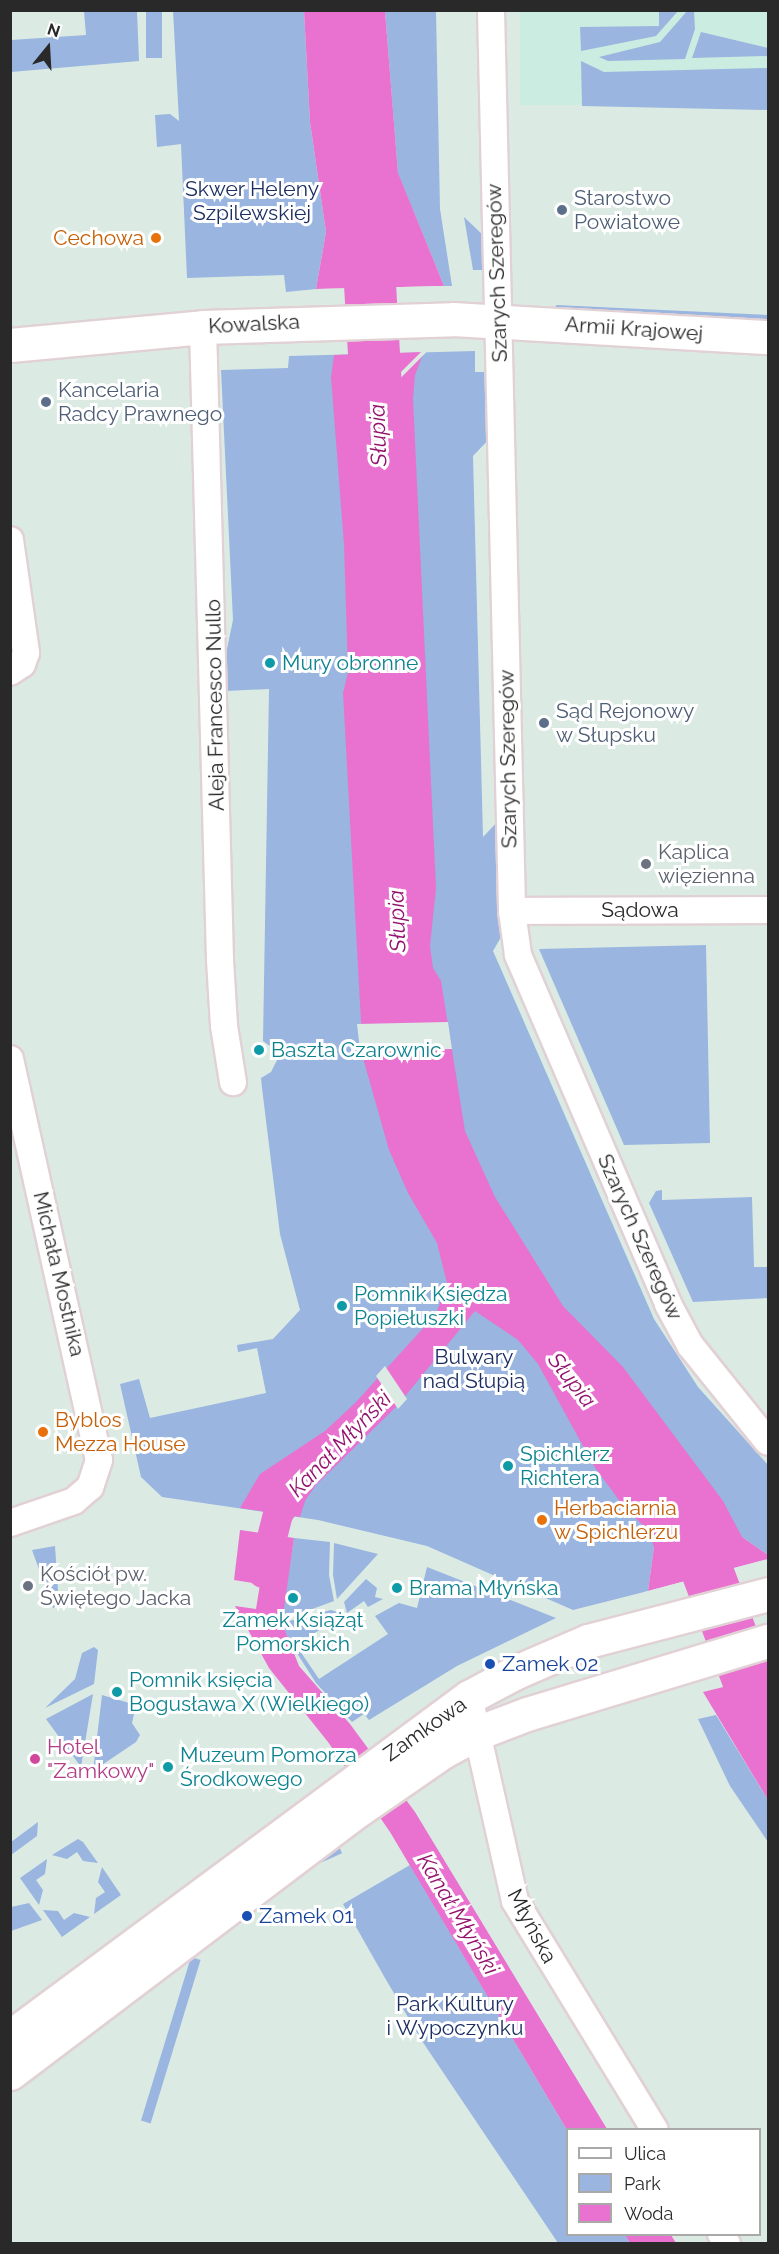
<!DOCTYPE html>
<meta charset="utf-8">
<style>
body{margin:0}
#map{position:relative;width:779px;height:2254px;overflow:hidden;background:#dbebe3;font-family:Raleway,sans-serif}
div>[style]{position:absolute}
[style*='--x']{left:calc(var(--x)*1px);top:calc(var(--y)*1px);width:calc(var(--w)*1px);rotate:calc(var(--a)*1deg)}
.education>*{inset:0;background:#cbece0;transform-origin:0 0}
.green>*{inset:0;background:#99b5e0;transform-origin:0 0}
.water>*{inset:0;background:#e972d0}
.pier>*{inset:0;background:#dbebe3;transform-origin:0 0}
.canal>*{height:30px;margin:-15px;padding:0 15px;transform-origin:15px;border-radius:15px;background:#e972d0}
.river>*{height:52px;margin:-26px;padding:0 26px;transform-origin:26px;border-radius:26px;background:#e972d0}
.roads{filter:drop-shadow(2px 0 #e1d1d5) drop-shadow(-2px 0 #e1d1d5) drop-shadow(0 2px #e1d1d5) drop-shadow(0 -2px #e1d1d5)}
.street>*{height:26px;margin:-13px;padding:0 13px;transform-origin:13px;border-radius:13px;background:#fff}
.secondary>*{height:33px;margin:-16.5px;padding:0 16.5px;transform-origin:16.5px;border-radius:16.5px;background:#fff}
.dots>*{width:16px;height:16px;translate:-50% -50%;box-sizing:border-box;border:3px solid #fff;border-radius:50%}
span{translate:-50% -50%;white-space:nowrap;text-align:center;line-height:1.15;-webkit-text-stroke:6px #fff;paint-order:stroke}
.park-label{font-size:21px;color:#1c2f63}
.service-label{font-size:21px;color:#4e5e75}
.left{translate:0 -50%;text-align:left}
.food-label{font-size:21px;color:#c56008}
.right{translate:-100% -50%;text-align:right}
.street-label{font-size:21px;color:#292929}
.culture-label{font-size:21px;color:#0d838f}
.worship-label{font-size:21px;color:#5b616d}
.transit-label{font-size:21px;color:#164399}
.hotel-label{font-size:21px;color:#b23c85}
.water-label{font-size:22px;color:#94126e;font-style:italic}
.frame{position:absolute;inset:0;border:12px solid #292929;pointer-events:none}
.legend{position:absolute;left:566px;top:2128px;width:195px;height:108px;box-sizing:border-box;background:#fff;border:2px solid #a9a9a9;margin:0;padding:8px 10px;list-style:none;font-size:18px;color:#292929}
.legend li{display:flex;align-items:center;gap:12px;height:30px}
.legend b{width:30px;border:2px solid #a9a9a9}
.north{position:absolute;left:18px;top:18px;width:60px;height:60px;-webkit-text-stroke:4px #fff;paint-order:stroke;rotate:18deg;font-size:16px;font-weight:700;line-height:24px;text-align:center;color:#292929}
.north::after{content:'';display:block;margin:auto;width:21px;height:27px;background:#292929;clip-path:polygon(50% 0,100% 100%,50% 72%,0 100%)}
</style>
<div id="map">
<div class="education">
<div style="left:520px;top:11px;width:248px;height:94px"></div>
</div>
<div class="green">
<div style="clip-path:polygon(688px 10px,694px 11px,695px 29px,685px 59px,608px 61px,599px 57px,660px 42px)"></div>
<div style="clip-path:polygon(84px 11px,137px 11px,139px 61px,11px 72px,11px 40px,86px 35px)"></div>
<div style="left:146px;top:11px;width:16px;height:47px"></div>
<div style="clip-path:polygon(173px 11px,304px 11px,310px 122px,326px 232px,316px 289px,286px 292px,284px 275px,187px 278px,181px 144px,157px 147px,155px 115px,170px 114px,179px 121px)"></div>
<div style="clip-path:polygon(385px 11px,436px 11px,440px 209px,452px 286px,444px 286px,398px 174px)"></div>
<div style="clip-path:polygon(659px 11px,678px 11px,656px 36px,581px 51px,580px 27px,659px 26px)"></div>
<div style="clip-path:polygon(701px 32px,768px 48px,768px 56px,692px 58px)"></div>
<div style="clip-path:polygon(581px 61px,604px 72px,768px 68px,768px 110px,582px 106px)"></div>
<div style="clip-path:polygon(464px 217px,485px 237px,486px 270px,473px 270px)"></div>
<div style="clip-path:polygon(556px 305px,768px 315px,768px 322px,555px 309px)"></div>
<div style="clip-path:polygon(475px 351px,475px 372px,490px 372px,492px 436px,473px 456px,483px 837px,502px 817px,501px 937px,493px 951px,654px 1319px,698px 1387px,768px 1465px,768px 1555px,742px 1537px,654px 1547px,648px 1591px,573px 1610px,427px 1546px,318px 1520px,162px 1497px,141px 1477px,120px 1384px,139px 1379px,150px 1418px,266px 1393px,257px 1348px,238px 1352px,237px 1345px,273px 1339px,300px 1310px,280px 1234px,262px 1088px,261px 1078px,271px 1072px,277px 1060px,274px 1049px,263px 1041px,269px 689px,226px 691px,226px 654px,233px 620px,221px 370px,288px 368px,289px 356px)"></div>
<div style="clip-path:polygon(706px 945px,710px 1143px,624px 1145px,539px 949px)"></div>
<div style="clip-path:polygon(662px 1190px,662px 1200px,752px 1197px,754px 1267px,768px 1267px,768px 1298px,693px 1302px,649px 1203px,656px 1191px)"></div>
<div style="clip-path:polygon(294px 1538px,330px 1542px,329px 1575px,334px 1601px,307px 1611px,282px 1614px)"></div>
<div style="clip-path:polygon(334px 1543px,378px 1554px,337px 1599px,333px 1575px)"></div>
<div style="clip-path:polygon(55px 1546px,59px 1605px,53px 1608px,32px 1550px)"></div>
<div style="clip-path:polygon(427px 1567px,556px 1618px,457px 1666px,369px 1720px,364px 1714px,352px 1722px,316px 1683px,295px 1650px,298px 1648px,319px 1679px,388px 1634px,375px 1616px,399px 1603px,417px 1608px)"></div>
<div style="clip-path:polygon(366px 1579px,377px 1588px,375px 1597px,383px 1599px,368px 1607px,364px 1601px,347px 1613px,344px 1602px)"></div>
<div style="clip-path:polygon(331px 1610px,337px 1612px,337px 1619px,291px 1648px,282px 1623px)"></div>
<div style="clip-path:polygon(94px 1647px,98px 1650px,94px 1684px,45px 1708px,75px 1679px,82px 1653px)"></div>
<div style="clip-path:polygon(93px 1694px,81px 1767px,46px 1719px)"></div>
<div style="clip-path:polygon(102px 1695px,136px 1705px,132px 1723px,140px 1735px,136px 1742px,93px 1771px)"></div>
<div style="clip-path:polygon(716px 1715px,768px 1800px,768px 1842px,730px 1786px,698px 1719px)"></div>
<div style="clip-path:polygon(38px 1822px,37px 1836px,11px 1855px,11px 1842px)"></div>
<div style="clip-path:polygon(78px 1839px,83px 1842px,98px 1863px,83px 1861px,77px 1852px,67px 1859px,52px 1855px)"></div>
<div style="left:338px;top:1844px;width:10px;height:95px;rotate:66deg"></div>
<div style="clip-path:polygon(47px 1859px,45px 1874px,36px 1880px,43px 1890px,39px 1905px,20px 1878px)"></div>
<div style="clip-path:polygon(410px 1865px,567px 2130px,568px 2234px,625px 2235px,630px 2243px,558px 2243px,422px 2041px,385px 1978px,343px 1904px)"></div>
<div style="clip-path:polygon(102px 1867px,121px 1895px,94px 1914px,96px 1898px,105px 1892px,98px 1882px)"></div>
<div style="clip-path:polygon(29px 1903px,42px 1920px,11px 1931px,11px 1907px)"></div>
<div style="clip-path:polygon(43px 1910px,58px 1911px,64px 1920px,74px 1913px,90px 1917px,62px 1937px)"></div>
<div style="left:191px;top:1957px;width:10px;height:171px;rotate:17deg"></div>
</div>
<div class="water">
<div style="clip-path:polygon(304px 11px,385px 11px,398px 173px,444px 286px,316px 289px,326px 232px,310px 122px)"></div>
<div style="clip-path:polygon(424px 352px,415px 375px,413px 399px,436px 888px,430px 946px,433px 968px,441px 981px,465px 1131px,495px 1197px,563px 1306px,623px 1367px,723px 1501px,742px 1537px,768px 1555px,768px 1559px,648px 1591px,654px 1547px,649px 1531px,624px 1507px,594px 1466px,538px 1364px,518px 1340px,475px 1311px,397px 1406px,316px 1485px,306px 1498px,300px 1517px,240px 1508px,260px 1474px,325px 1431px,355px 1403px,436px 1314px,447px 1283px,437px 1243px,408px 1193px,389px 1150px,363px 1058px,343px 693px,348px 672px,344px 545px,331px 377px,334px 355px)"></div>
<div style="clip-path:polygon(240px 1530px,294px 1538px,282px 1623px,299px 1666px,350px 1724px,415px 1812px,607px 2129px,567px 2130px,390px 1832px,328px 1742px,269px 1668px,235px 1606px,256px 1609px,260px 1584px,234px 1580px)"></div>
<div style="clip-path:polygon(768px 1676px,768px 1800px,703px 1692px)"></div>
<div style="clip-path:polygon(625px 2235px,671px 2235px,676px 2243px,630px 2243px)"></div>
</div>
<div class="pier">
<div style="clip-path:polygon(444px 286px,444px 289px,313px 289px,316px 289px)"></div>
<div style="left:424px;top:349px;width:4px;height:91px;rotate:45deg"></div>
<div style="clip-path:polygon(448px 1022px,452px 1049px,397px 1050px,361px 1059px,357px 1024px)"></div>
<div style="clip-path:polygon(385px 1366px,407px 1399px,398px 1409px,376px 1376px)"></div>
<div style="clip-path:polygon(768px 1559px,649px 1594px,645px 1591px,648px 1591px)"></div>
</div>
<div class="canal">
<div style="--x:263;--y:1573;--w:61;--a:-75.7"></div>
<div style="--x:278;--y:1514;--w:41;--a:-55.9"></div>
</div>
<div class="river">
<div style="--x:366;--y:215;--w:209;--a:86.7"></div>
<div style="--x:674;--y:1512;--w:34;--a:52"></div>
<div style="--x:695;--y:1539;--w:206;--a:69.3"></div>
</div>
<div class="roads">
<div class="street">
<div style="--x:491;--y:10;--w:901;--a:88.66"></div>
<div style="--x:512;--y:911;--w:44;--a:82.2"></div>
<div style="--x:518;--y:955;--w:380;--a:66.7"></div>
<div style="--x:668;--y:1304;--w:47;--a:61.8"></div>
<div style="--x:690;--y:1345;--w:124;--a:51.2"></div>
<div style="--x:203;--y:327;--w:633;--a:88.46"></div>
<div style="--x:220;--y:960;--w:66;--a:86.5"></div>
<div style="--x:224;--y:1026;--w:57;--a:80.9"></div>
<div style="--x:10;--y:540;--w:114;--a:81.9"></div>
<div style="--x:26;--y:653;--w:12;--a:110"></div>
<div style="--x:22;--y:664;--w:14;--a:146"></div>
<div style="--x:512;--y:911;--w:256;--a:-0.2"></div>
<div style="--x:10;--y:1059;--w:411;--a:77.5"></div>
<div style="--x:99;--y:1460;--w:28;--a:108"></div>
<div style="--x:90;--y:1487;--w:21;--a:139"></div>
<div style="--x:74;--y:1501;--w:68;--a:161"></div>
<div style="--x:469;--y:1697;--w:209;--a:77.3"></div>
<div style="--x:515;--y:1901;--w:268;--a:58.6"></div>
<div style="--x:721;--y:2234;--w:12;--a:59"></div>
</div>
<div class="secondary">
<div style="--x:10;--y:345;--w:194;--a:-5.3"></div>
<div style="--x:203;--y:327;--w:250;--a:-1.8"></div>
<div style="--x:453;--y:319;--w:316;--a:3.3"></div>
<div style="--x:10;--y:2037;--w:571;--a:-36.53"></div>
<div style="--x:469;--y:1697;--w:53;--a:-28"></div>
<div style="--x:516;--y:1672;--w:78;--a:-23.3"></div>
<div style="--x:588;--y:1641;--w:186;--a:-14.6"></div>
<div style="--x:10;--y:2073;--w:428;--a:-37.1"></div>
<div style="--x:351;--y:1815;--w:111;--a:-34.7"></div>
<div style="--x:442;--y:1752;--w:40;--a:-28"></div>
<div style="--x:477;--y:1733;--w:53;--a:-20.8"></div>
<div style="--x:527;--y:1714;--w:252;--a:-16.9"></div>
</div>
</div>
<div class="dots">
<div style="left:562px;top:210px;background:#5c6f8a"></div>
<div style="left:156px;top:238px;background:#e8710a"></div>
<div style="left:46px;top:402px;background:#5c6f8a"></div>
<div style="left:270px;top:663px;background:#0f9aa8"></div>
<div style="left:544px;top:723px;background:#5c6f8a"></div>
<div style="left:646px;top:864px;background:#6b7280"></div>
<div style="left:259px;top:1050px;background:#0f9aa8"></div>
<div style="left:342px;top:1306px;background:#0f9aa8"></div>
<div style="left:43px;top:1432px;background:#e8710a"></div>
<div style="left:508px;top:1466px;background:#0f9aa8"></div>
<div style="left:542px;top:1520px;background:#e8710a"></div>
<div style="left:28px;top:1586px;background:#6b7280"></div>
<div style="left:397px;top:1588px;background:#0f9aa8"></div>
<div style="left:293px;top:1598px;background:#0f9aa8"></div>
<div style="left:490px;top:1664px;background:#1a4fb4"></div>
<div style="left:117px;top:1692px;background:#0f9aa8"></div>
<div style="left:35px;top:1759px;background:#d1479c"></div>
<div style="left:168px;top:1767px;background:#0f9aa8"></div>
<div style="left:247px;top:1916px;background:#1a4fb4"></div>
</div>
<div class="park-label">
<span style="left:252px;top:201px">Skwer Heleny<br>Szpilewskiej</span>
<span style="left:474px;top:1369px">Bulwary<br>nad Słupią</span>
<span style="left:455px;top:2016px">Park Kultury<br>i Wypoczynku</span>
</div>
<div class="service-label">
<span class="left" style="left:574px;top:210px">Starostwo<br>Powiatowe</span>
<span class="left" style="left:58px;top:402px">Kancelaria<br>Radcy Prawnego</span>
<span class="left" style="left:556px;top:723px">Sąd Rejonowy<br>w Słupsku</span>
</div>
<div class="food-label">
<span class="right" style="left:144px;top:238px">Cechowa</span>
<span class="left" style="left:55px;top:1432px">Byblos<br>Mezza House</span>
<span class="left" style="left:554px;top:1520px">Herbaciarnia<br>w Spichlerzu</span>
</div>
<div class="street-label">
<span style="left:497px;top:273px;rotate:-92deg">Szarych Szeregów</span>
<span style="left:254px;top:324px;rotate:-3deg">Kowalska</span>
<span style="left:634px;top:329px;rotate:4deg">Armii Krajowej</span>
<span style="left:215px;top:705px;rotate:-91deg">Aleja Francesco Nullo</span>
<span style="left:508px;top:759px;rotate:-91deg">Szarych Szeregów</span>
<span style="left:640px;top:910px">Sądowa</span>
<span style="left:640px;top:1237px;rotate:66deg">Szarych Szeregów</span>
<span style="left:59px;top:1274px;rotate:77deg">Michała Mostnika</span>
<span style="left:425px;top:1729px;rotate:-35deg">Zamkowa</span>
<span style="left:532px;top:1926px;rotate:62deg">Młyńska</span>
</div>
<div class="culture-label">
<span class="left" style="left:282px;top:663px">Mury obronne</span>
<span class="left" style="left:271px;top:1050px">Baszta Czarownic</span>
<span class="left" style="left:354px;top:1306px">Pomnik Księdza<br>Popiełuszki</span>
<span class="left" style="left:520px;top:1466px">Spichlerz<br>Richtera</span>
<span class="left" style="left:409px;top:1588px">Brama Młyńska</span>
<span style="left:293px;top:1632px">Zamek Książąt<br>Pomorskich</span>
<span class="left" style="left:129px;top:1692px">Pomnik księcia<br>Bogusława X (Wielkiego)</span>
<span class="left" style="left:180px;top:1767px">Muzeum Pomorza<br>Środkowego</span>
</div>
<div class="worship-label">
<span class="left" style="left:658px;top:864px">Kaplica<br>więzienna</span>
<span class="left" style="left:40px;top:1586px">Kościół pw.<br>Świętego Jacka</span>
</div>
<div class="transit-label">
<span class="left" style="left:502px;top:1664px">Zamek 02</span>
<span class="left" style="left:259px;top:1916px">Zamek 01</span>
</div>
<div class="hotel-label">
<span class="left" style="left:47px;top:1759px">Hotel<br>"Zamkowy"</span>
</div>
<div class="water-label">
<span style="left:378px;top:435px;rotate:-92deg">Słupia</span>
<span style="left:397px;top:921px;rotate:-92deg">Słupia</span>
<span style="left:572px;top:1380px;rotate:52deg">Słupia</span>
<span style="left:340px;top:1444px;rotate:-46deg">Kanał Młyński</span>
<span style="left:458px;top:1914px;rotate:59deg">Kanał Młyński</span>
</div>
<div class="frame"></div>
<ul class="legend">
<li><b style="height:8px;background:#fff"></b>Ulica</li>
<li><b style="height:16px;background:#99b5e0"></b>Park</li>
<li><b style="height:16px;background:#e972d0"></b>Woda</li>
</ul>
<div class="north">N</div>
</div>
